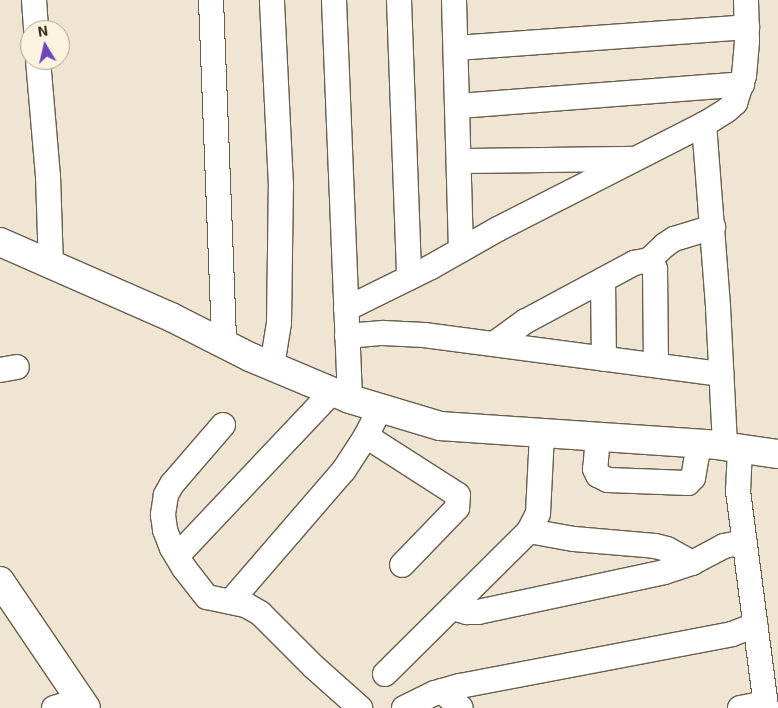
<!DOCTYPE html>
<style>
body{margin:0}
#map{position:relative;width:778px;height:708px;overflow:hidden;background:#efe5d2;font-family:"Exo 2",sans-serif}
div>[style]{position:absolute}
[style*='--x']{left:calc(var(--x)*1px);top:calc(var(--y)*1px);width:calc(var(--w)*1px);rotate:calc(var(--a)*1deg)}
.roads{filter:drop-shadow(1px 0 #675f4e) drop-shadow(-1px 0 #675f4e) drop-shadow(0 1px #675f4e) drop-shadow(0 -1px #675f4e)}
.minor>*{height:24px;margin:-12px;padding:0 12px;transform-origin:12px;border-radius:12px;background:#fff}
.major>*{height:28px;margin:-14px;padding:0 14px;transform-origin:14px;border-radius:14px;background:#fff}
span{translate:-50% -50%;white-space:nowrap;text-align:center;line-height:1.15;-webkit-text-stroke:5px #fcf3df;paint-order:stroke}
.north{position:absolute;left:20px;top:20px;width:50px;height:50px;box-sizing:border-box;background:#fcf3df;border:1px solid #a8a293;border-radius:50%;rotate:351deg;font-size:14px;font-weight:700;line-height:20px;text-align:center;color:#2b2820}
.north::after{content:'';display:block;margin:auto;width:18px;height:22px;background:#6e45bd;clip-path:polygon(50% 0,100% 100%,50% 72%,0 100%)}
</style>
<div id="map">
<div class="roads">
<div class="minor">
<div style="--x:34;--y:0;--w:30;--a:86"></div>
<div style="--x:211;--y:0;--w:343;--a:87.8"></div>
<div style="--x:334;--y:0;--w:399;--a:87.7"></div>
<div style="--x:399;--y:0;--w:278;--a:87.9"></div>
<div style="--x:454;--y:0;--w:250;--a:88.4"></div>
<div style="--x:456;--y:48;--w:292;--a:-4.1"></div>
<div style="--x:38;--y:60;--w:116;--a:85.1"></div>
<div style="--x:48;--y:176;--w:89;--a:88.1"></div>
<div style="--x:459;--y:106;--w:284;--a:-4.4"></div>
<div style="--x:704;--y:124;--w:184;--a:85.6"></div>
<div style="--x:718;--y:307;--w:139;--a:87.1"></div>
<div style="--x:460;--y:161;--w:170;--a:-0.7"></div>
<div style="--x:649;--y:260;--w:22;--a:-43"></div>
<div style="--x:665;--y:245;--w:11;--a:-34"></div>
<div style="--x:674;--y:239;--w:41;--a:-17.1"></div>
<div style="--x:603;--y:280;--w:79;--a:89.3"></div>
<div style="--x:346;--y:309;--w:95;--a:-26.3"></div>
<div style="--x:431;--y:267;--w:77;--a:-29.6"></div>
<div style="--x:498;--y:229;--w:236;--a:-27"></div>
<div style="--x:708;--y:122;--w:22;--a:-32"></div>
<div style="--x:727;--y:110;--w:11;--a:-41"></div>
<div style="--x:735;--y:103;--w:28;--a:-72"></div>
<div style="--x:744;--y:76;--w:35;--a:-85"></div>
<div style="--x:747;--y:41;--w:41;--a:-91.4"></div>
<div style="--x:347;--y:336;--w:36;--a:-5"></div>
<div style="--x:383;--y:333;--w:41;--a:2.8"></div>
<div style="--x:424;--y:335;--w:300;--a:7.5"></div>
<div style="--x:494;--y:344;--w:39;--a:-36"></div>
<div style="--x:526;--y:321;--w:123;--a:-28.2"></div>
<div style="--x:634;--y:263;--w:15;--a:-11"></div>
<div style="--x:649;--y:260;--w:11;--a:56"></div>
<div style="--x:655;--y:269;--w:96;--a:89.4"></div>
<div style="--x:272;--y:366;--w:44;--a:-80.8"></div>
<div style="--x:279;--y:323;--w:137;--a:-89.2"></div>
<div style="--x:281;--y:186;--w:186;--a:-92.8"></div>
<div style="--x:0;--y:370;--w:17;--a:-10"></div>
<div style="--x:223;--y:425;--w:78;--a:130.8"></div>
<div style="--x:172;--y:484;--w:13;--a:119"></div>
<div style="--x:166;--y:495;--w:20;--a:99"></div>
<div style="--x:163;--y:515;--w:15;--a:82"></div>
<div style="--x:165;--y:530;--w:19;--a:69"></div>
<div style="--x:172;--y:548;--w:23;--a:59"></div>
<div style="--x:184;--y:568;--w:37;--a:52"></div>
<div style="--x:207;--y:597;--w:40;--a:12"></div>
<div style="--x:246;--y:605;--w:16;--a:30"></div>
<div style="--x:260;--y:613;--w:76;--a:45"></div>
<div style="--x:314;--y:667;--w:62;--a:41.7"></div>
<div style="--x:366;--y:436;--w:109;--a:32.7"></div>
<div style="--x:458;--y:495;--w:13;--a:94"></div>
<div style="--x:457;--y:508;--w:79;--a:134"></div>
<div style="--x:598;--y:437;--w:32;--a:95"></div>
<div style="--x:595;--y:469;--w:7;--a:63"></div>
<div style="--x:598;--y:475;--w:11;--a:27"></div>
<div style="--x:608;--y:480;--w:80;--a:2.1"></div>
<div style="--x:688;--y:483;--w:7;--a:-45"></div>
<div style="--x:693;--y:478;--w:35;--a:-80"></div>
<div style="--x:740;--y:449;--w:42;--a:92.7"></div>
<div style="--x:738;--y:491;--w:219;--a:82.6"></div>
<div style="--x:529;--y:531;--w:46;--a:10.1"></div>
<div style="--x:574;--y:539;--w:81;--a:4.9"></div>
<div style="--x:655;--y:546;--w:12;--a:14"></div>
<div style="--x:667;--y:549;--w:29;--a:29"></div>
<div style="--x:177;--y:556;--w:227;--a:-46.6"></div>
<div style="--x:230;--y:602;--w:174;--a:-49.2"></div>
<div style="--x:344;--y:470;--w:40;--a:-57.1"></div>
<div style="--x:366;--y:436;--w:31;--a:-63"></div>
<div style="--x:452;--y:608;--w:16;--a:15"></div>
<div style="--x:467;--y:612;--w:11;--a:0"></div>
<div style="--x:478;--y:612;--w:190;--a:-12.1"></div>
<div style="--x:664;--y:572;--w:29;--a:-18"></div>
<div style="--x:692;--y:563;--w:36;--a:-28"></div>
<div style="--x:724;--y:546;--w:21;--a:-11"></div>
<div style="--x:385;--y:674;--w:203;--a:-44.8"></div>
<div style="--x:529;--y:531;--w:20;--a:-63"></div>
<div style="--x:538;--y:513;--w:80;--a:-87.1"></div>
<div style="--x:442;--y:691;--w:25;--a:42"></div>
<div style="--x:54;--y:708;--w:28;--a:-17"></div>
<div style="--x:404;--y:708;--w:34;--a:-26"></div>
<div style="--x:435;--y:693;--w:26;--a:-16"></div>
<div style="--x:460;--y:686;--w:277;--a:-10.8"></div>
<div style="--x:732;--y:634;--w:25;--a:-21"></div>
<div style="--x:740;--y:708;--w:25;--a:-11"></div>
</div>
<div class="major">
<div style="--x:0;--y:242;--w:187;--a:23.7"></div>
<div style="--x:171;--y:317;--w:89;--a:26.9"></div>
<div style="--x:250;--y:357;--w:108;--a:22.8"></div>
<div style="--x:350;--y:399;--w:94;--a:16.7"></div>
<div style="--x:440;--y:426;--w:277;--a:3.9"></div>
<div style="--x:716;--y:445;--w:63;--a:8.3"></div>
<div style="--x:0;--y:581;--w:153;--a:55.9"></div>
</div>
</div>
<div class="north">N</div>
</div>
